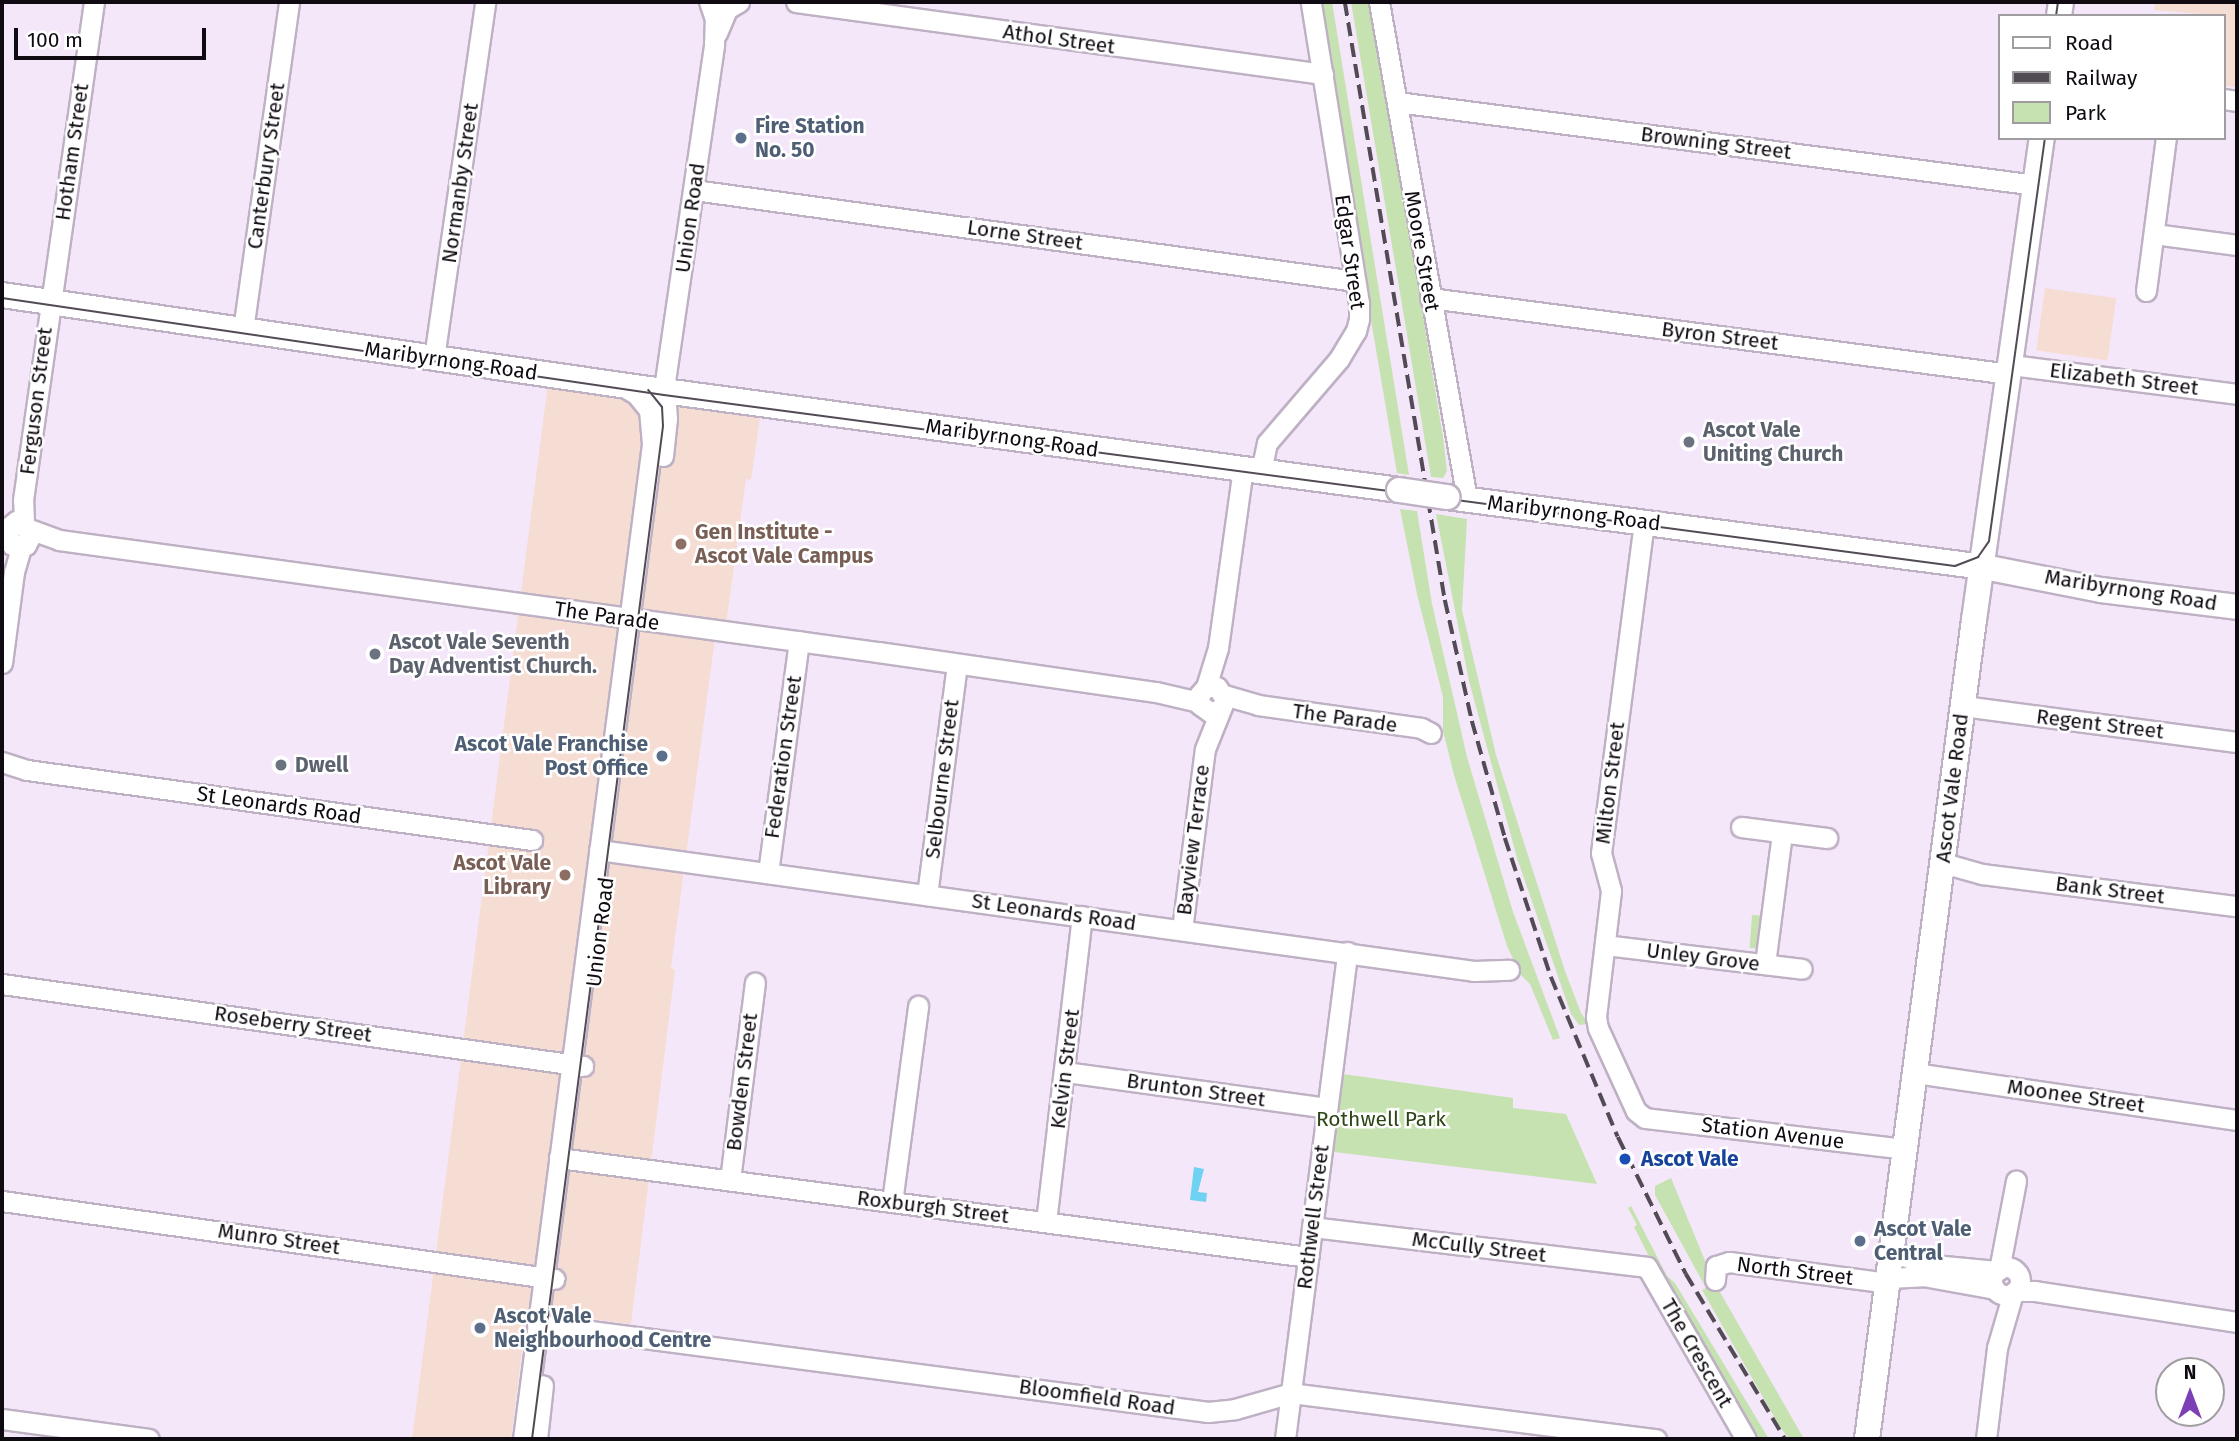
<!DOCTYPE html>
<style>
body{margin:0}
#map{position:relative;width:2239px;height:1441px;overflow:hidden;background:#f5e7fa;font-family:"Fira Sans",sans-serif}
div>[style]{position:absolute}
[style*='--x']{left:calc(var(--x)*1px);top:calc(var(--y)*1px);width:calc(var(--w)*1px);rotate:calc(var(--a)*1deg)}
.commercial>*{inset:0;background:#f6ddd4;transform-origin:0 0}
.green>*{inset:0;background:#c5e2b0;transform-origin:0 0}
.water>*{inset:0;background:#6fd2f3}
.roads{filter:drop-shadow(2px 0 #bfb1c4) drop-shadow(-2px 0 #bfb1c4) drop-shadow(0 2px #bfb1c4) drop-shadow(0 -2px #bfb1c4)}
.minor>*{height:19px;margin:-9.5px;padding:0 9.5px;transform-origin:9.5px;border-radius:9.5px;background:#fff}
.minor>.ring{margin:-9.5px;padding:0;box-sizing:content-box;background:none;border:19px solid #fff;border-radius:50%}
.major>*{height:24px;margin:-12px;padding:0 12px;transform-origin:12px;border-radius:12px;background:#fff}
.tram>*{height:2px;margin:-1px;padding:0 1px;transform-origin:1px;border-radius:1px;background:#524b55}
.rail>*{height:3.5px;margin-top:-1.75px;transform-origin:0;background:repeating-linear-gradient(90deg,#524b55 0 14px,transparent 0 21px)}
.bridges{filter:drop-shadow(2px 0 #bfb1c4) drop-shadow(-2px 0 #bfb1c4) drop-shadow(0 2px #bfb1c4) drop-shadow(0 -2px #bfb1c4)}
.major-bridge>*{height:24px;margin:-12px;padding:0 12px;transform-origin:12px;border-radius:12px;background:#fff}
.dots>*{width:19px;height:19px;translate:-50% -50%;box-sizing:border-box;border:4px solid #fff;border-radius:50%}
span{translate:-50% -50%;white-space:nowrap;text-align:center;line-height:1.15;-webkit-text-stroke:5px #fff;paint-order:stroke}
.street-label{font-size:21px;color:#100b12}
.service-label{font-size:21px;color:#4e5e75;font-weight:700}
.left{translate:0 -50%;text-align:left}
.right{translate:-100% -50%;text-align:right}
.worship-label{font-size:21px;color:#5b616d;font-weight:700}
.education-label{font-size:21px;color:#785e54;font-weight:700}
.park-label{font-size:21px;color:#2d4616}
.transit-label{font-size:21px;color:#164399;font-weight:700}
.frame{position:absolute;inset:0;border:4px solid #100b12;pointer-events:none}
.legend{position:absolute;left:1998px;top:14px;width:228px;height:126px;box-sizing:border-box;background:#fff;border:2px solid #9f9da0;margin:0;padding:9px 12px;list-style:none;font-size:21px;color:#100b12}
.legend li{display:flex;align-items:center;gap:14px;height:35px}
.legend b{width:35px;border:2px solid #9f9da0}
.north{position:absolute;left:2155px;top:1357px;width:70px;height:70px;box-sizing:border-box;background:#fff;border:2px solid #9f9da0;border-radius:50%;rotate:0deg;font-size:19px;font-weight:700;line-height:28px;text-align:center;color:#100b12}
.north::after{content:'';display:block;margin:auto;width:24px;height:32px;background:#7c3fb5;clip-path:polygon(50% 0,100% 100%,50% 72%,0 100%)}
.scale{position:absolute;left:14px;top:28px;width:192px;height:32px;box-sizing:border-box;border:4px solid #100b12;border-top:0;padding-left:9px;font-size:21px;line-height:24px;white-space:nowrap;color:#100b12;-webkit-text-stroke:5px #fff;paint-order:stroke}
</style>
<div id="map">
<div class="commercial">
<div style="clip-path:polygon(2155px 2px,2237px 2px,2237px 87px,2223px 86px,2223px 16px,2154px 10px)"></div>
<div style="left:2045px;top:288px;width:72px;height:63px;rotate:8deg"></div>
<div style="clip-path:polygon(548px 383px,761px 411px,751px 480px,746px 479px,725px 632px,716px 631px,671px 968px,675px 970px,631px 1324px,527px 1311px,511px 1439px,412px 1439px)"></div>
</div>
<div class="green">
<div style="clip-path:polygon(1317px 2px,1332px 2px,1409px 475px,1397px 473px)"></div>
<div style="clip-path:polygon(1351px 2px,1371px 2px,1443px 437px,1447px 471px,1443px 478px,1431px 477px)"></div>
<div style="clip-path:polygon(1400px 509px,1417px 511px,1432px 604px,1467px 757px,1513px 912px,1560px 1038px,1553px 1040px,1530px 984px,1520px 974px,1507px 946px,1454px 775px,1443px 731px,1443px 697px,1417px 594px)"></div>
<div style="clip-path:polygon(1436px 514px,1467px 519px,1462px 610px,1496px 755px,1565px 971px,1581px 1013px,1589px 1024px,1579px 1025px,1571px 1014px,1517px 858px,1469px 681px)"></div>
<div style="left:1752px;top:915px;width:14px;height:33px;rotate:4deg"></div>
<div style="clip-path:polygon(1343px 1074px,1513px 1098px,1513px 1108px,1566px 1114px,1597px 1184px,1334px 1152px)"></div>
<div style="clip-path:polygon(1671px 1178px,1713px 1280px,1804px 1439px,1789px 1439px,1780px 1427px,1702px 1290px,1706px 1288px,1655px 1195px,1655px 1186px)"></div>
<div style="clip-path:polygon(1631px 1206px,1667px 1276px,1675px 1283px,1769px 1439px,1754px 1439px,1656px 1270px,1634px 1227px,1637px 1225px,1628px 1208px)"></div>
</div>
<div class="water">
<div style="clip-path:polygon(1194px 1167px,1204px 1169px,1198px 1192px,1207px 1193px,1206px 1202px,1190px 1200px)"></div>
</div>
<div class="roads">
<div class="minor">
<div style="--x:796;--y:2;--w:532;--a:7.78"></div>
<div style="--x:1379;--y:2;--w:505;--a:79.96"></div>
<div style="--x:717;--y:33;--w:26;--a:-67"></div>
<div style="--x:727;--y:9;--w:14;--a:-30"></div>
<div style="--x:2223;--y:99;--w:14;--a:8"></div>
<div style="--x:1397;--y:102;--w:644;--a:7.4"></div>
<div style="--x:694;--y:190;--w:667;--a:7.84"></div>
<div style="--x:2154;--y:234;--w:84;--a:7.5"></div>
<div style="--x:2146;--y:291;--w:154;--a:-82.6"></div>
<div style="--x:1430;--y:298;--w:585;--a:7.47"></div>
<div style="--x:243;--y:330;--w:331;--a:-82"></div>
<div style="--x:434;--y:358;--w:360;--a:-81.8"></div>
<div style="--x:2011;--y:365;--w:228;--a:7.3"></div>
<div style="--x:662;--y:402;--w:362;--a:-81.7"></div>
<div style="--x:714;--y:44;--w:25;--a:-88"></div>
<div style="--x:715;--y:19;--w:18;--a:-109"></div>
<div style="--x:663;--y:456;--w:37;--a:-84"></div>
<div style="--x:667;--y:419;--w:28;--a:-94"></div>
<div style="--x:1261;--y:471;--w:29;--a:-78"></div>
<div style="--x:1267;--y:443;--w:111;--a:-49.4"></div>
<div style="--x:1339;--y:359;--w:33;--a:-59"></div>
<div style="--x:1356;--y:331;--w:12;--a:-76"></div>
<div style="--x:1359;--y:319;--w:16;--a:-90"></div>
<div style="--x:1359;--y:303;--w:305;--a:-99.1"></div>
<div style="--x:1644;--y:522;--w:334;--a:97.4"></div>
<div style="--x:1601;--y:853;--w:39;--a:75"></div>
<div style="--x:1611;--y:891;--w:127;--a:96.8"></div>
<div style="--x:1596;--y:1017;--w:11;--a:80"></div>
<div style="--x:1598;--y:1028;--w:91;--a:65.4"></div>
<div style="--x:1636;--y:1111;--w:11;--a:38"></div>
<div style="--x:1645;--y:1118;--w:262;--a:6.8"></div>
<div style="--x:24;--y:523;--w:8;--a:-166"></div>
<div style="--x:16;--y:521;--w:8;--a:140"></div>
<div style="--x:10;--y:526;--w:12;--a:99"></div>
<div style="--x:8;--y:538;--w:8;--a:60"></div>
<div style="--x:12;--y:545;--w:14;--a:0"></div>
<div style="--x:26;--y:545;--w:9;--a:-63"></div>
<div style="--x:30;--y:537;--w:15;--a:-113"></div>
<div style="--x:24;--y:523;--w:23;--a:-92"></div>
<div style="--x:23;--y:500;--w:503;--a:-81.89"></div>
<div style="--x:29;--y:529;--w:32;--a:20"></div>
<div style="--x:59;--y:540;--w:827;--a:7.79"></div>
<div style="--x:878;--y:652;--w:281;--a:8.2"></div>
<div style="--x:1156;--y:692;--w:44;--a:13.1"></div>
<div style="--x:2;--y:663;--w:92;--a:-82.5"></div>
<div style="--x:14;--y:572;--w:26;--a:-74"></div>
<div style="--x:1206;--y:687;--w:41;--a:-72.9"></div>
<div style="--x:1218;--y:648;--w:182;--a:-82.1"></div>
<div style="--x:1224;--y:695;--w:35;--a:16"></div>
<div style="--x:1258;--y:705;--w:165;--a:8"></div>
<div style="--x:1421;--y:728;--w:11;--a:27"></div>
<div style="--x:1963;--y:706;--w:276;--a:7.5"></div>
<div style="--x:2;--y:762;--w:26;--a:18"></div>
<div style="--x:27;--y:770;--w:510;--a:7.89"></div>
<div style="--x:1741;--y:827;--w:87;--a:7.3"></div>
<div style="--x:599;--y:850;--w:883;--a:7.87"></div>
<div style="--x:1474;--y:971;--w:35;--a:-2"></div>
<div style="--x:1943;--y:863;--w:41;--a:15.8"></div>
<div style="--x:1982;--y:874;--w:257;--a:7.2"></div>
<div style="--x:768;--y:873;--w:234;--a:-82.4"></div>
<div style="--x:927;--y:895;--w:233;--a:-82.6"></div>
<div style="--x:1182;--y:930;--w:182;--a:-82.8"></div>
<div style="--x:1205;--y:749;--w:54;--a:-68.2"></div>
<div style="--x:1225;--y:699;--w:14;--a:-124"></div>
<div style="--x:1217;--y:687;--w:11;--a:180"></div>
<div style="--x:1206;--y:687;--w:11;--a:131"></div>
<div style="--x:1199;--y:695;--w:10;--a:84"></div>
<div style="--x:1200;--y:705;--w:12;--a:35"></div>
<div style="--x:1210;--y:712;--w:8;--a:-14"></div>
<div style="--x:1605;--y:945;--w:198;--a:6.9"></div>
<div style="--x:1765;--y:964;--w:132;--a:-82.6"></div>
<div style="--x:2;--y:984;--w:587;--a:8.03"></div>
<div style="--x:1065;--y:1072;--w:264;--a:7.8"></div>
<div style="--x:1915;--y:1073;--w:325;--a:8.3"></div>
<div style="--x:559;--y:1158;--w:756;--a:7.53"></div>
<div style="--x:730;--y:1180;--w:199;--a:-82.8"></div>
<div style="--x:2;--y:1201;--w:558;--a:8.03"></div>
<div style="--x:892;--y:1202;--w:198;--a:-82.4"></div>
<div style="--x:1046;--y:1222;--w:308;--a:-83.3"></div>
<div style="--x:1312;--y:1227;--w:337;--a:6.8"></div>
<div style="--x:1647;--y:1267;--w:198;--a:60.1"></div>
<div style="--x:1892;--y:1251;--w:34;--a:23"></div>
<div style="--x:1923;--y:1264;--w:74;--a:5.4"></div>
<div class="ring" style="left:1992px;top:1267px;width:9px;height:9px"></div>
<div style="--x:1999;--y:1270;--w:91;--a:-79.2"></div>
<div style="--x:1889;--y:1278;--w:34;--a:-3"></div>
<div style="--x:1923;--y:1276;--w:73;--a:10.2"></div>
<div style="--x:1715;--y:1280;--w:14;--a:-86"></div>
<div style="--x:1716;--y:1266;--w:14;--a:-17"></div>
<div style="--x:1729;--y:1262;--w:160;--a:7.5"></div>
<div style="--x:2015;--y:1291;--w:20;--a:0"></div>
<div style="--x:2035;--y:1291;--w:204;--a:8.7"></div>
<div style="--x:537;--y:1324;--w:677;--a:7.47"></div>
<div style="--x:1208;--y:1412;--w:27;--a:-6"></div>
<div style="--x:1235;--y:1409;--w:58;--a:-15.9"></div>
<div style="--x:1291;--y:1393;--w:368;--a:7.2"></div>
<div style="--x:2;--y:1419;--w:148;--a:7.7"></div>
<div style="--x:523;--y:1439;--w:1003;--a:-82.61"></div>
<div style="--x:652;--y:444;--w:34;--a:-95"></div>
<div style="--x:649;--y:410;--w:21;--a:-129"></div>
<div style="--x:636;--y:394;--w:14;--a:-150"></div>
<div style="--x:537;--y:1439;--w:54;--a:-83.7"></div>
<div style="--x:1285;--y:1439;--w:491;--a:-82.7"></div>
<div style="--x:1986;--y:1439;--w:92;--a:-83.1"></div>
<div style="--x:1997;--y:1348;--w:57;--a:-73.8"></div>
</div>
<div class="major">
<div style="--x:2059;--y:16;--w:14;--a:-82"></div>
<div style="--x:2;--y:295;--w:632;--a:8.28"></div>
<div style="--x:627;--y:386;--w:779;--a:7.67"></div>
<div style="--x:1447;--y:497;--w:542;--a:7.43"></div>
<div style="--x:1984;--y:567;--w:119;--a:11.1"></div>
<div style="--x:2101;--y:590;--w:137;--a:7.1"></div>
<div style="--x:1867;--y:1439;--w:826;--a:-82.56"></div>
<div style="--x:1974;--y:620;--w:487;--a:-82"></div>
</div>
</div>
<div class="tram">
<div style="--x:2056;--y:16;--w:14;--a:-82"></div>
<div style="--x:2;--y:298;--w:669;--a:8.34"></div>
<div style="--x:664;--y:395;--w:1302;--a:7.55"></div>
<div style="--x:1955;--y:566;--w:25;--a:-21"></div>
<div style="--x:1978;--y:557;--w:19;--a:-55"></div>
<div style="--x:1989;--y:541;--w:407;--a:-82.1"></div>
<div style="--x:532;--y:1439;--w:1021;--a:-82.63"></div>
<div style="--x:663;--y:426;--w:19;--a:-93"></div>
<div style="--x:662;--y:407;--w:22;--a:-129"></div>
</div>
<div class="rail">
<div style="--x:1345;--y:2;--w:606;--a:80.51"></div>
<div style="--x:1445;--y:600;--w:124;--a:77.4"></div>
<div style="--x:1472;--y:721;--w:122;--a:74.2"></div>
<div style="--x:1505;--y:838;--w:146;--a:71.7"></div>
<div style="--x:1551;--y:977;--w:173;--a:67.3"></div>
<div style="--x:1618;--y:1137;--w:153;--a:63.6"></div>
<div style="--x:1686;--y:1274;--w:192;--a:59"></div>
</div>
<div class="bridges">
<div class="major-bridge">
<div style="--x:1399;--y:490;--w:49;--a:8.3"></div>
</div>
</div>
<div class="dots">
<div style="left:741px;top:138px;background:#5c6f8a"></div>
<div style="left:1689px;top:442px;background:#6b7280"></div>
<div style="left:681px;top:544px;background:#8d6e63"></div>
<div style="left:375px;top:654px;background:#6b7280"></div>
<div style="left:662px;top:756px;background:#5c6f8a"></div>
<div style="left:281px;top:765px;background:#6b7280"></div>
<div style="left:565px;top:875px;background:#8d6e63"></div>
<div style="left:1625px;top:1159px;background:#1a4fb4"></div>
<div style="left:1860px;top:1241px;background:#5c6f8a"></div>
<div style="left:480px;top:1328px;background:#5c6f8a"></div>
</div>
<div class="street-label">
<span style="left:1059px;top:39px;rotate:8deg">Athol Street</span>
<span style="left:1716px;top:143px;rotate:7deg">Browning Street</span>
<span style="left:72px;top:152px;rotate:-82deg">Hotham Street</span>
<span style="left:266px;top:166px;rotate:-82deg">Canterbury Street</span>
<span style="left:460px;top:183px;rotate:-82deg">Normanby Street</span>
<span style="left:690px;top:218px;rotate:-82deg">Union Road</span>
<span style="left:1025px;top:235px;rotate:8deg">Lorne Street</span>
<span style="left:1422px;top:251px;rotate:80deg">Moore Street</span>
<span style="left:1350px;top:252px;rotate:82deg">Edgar Street</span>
<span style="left:1720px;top:336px;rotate:7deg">Byron Street</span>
<span style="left:451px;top:361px;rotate:8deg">Maribyrnong Road</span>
<span style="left:2124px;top:379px;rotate:7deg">Elizabeth Street</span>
<span style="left:36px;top:401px;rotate:-83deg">Ferguson Street</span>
<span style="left:1012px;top:438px;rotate:8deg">Maribyrnong Road</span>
<span style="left:1574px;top:513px;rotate:7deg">Maribyrnong Road</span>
<span style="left:2131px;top:590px;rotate:9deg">Maribyrnong Road</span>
<span style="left:607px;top:616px;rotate:8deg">The Parade</span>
<span style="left:1345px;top:718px;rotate:8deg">The Parade</span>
<span style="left:2100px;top:724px;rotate:7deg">Regent Street</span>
<span style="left:783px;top:757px;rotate:-82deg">Federation Street</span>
<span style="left:942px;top:779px;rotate:-83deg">Selbourne Street</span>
<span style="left:1610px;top:783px;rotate:-83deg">Milton Street</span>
<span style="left:1952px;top:788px;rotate:-83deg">Ascot Vale Road</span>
<span style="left:279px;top:805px;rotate:8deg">St Leonards Road</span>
<span style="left:1193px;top:840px;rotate:-83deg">Bayview Terrace</span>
<span style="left:2110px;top:890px;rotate:7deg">Bank Street</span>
<span style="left:1054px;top:912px;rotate:8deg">St Leonards Road</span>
<span style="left:600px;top:932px;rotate:-83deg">Union Road</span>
<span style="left:1703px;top:957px;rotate:7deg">Unley Grove</span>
<span style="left:293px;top:1024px;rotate:8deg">Roseberry Street</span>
<span style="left:1065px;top:1069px;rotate:-83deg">Kelvin Street</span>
<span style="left:742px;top:1082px;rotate:-83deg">Bowden Street</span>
<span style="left:1196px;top:1090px;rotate:8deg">Brunton Street</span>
<span style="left:2076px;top:1096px;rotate:8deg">Moonee Street</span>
<span style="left:1773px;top:1133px;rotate:7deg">Station Avenue</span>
<span style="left:933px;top:1207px;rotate:7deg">Roxburgh Street</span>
<span style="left:1313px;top:1217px;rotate:-83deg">Rothwell Street</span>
<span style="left:279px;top:1239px;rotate:8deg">Munro Street</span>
<span style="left:1479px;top:1247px;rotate:7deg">McCully Street</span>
<span style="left:1795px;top:1271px;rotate:7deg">North Street</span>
<span style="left:1697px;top:1353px;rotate:60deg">The Crescent</span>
<span style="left:1097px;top:1397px;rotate:8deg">Bloomfield Road</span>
</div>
<div class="service-label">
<span class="left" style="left:755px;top:138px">Fire Station<br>No. 50</span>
<span class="right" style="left:648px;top:756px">Ascot Vale Franchise<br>Post Office</span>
<span class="left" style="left:1874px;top:1241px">Ascot Vale<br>Central</span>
<span class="left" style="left:494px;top:1328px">Ascot Vale<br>Neighbourhood Centre</span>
</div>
<div class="worship-label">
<span class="left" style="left:1703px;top:442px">Ascot Vale<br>Uniting Church</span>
<span class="left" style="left:389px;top:654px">Ascot Vale Seventh<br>Day Adventist Church.</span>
<span class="left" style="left:295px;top:765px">Dwell</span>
</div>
<div class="education-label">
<span class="left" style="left:695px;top:544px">Gen Institute -<br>Ascot Vale Campus</span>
<span class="right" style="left:551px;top:875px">Ascot Vale<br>Library</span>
</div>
<div class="park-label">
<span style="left:1381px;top:1119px">Rothwell Park</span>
</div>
<div class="transit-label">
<span class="left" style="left:1641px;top:1159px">Ascot Vale</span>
</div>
<div class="frame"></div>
<ul class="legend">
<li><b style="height:9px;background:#fff"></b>Road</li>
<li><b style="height:9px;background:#524b55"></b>Railway</li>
<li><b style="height:19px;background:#c5e2b0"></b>Park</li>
</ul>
<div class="north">N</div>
<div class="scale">100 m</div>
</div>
